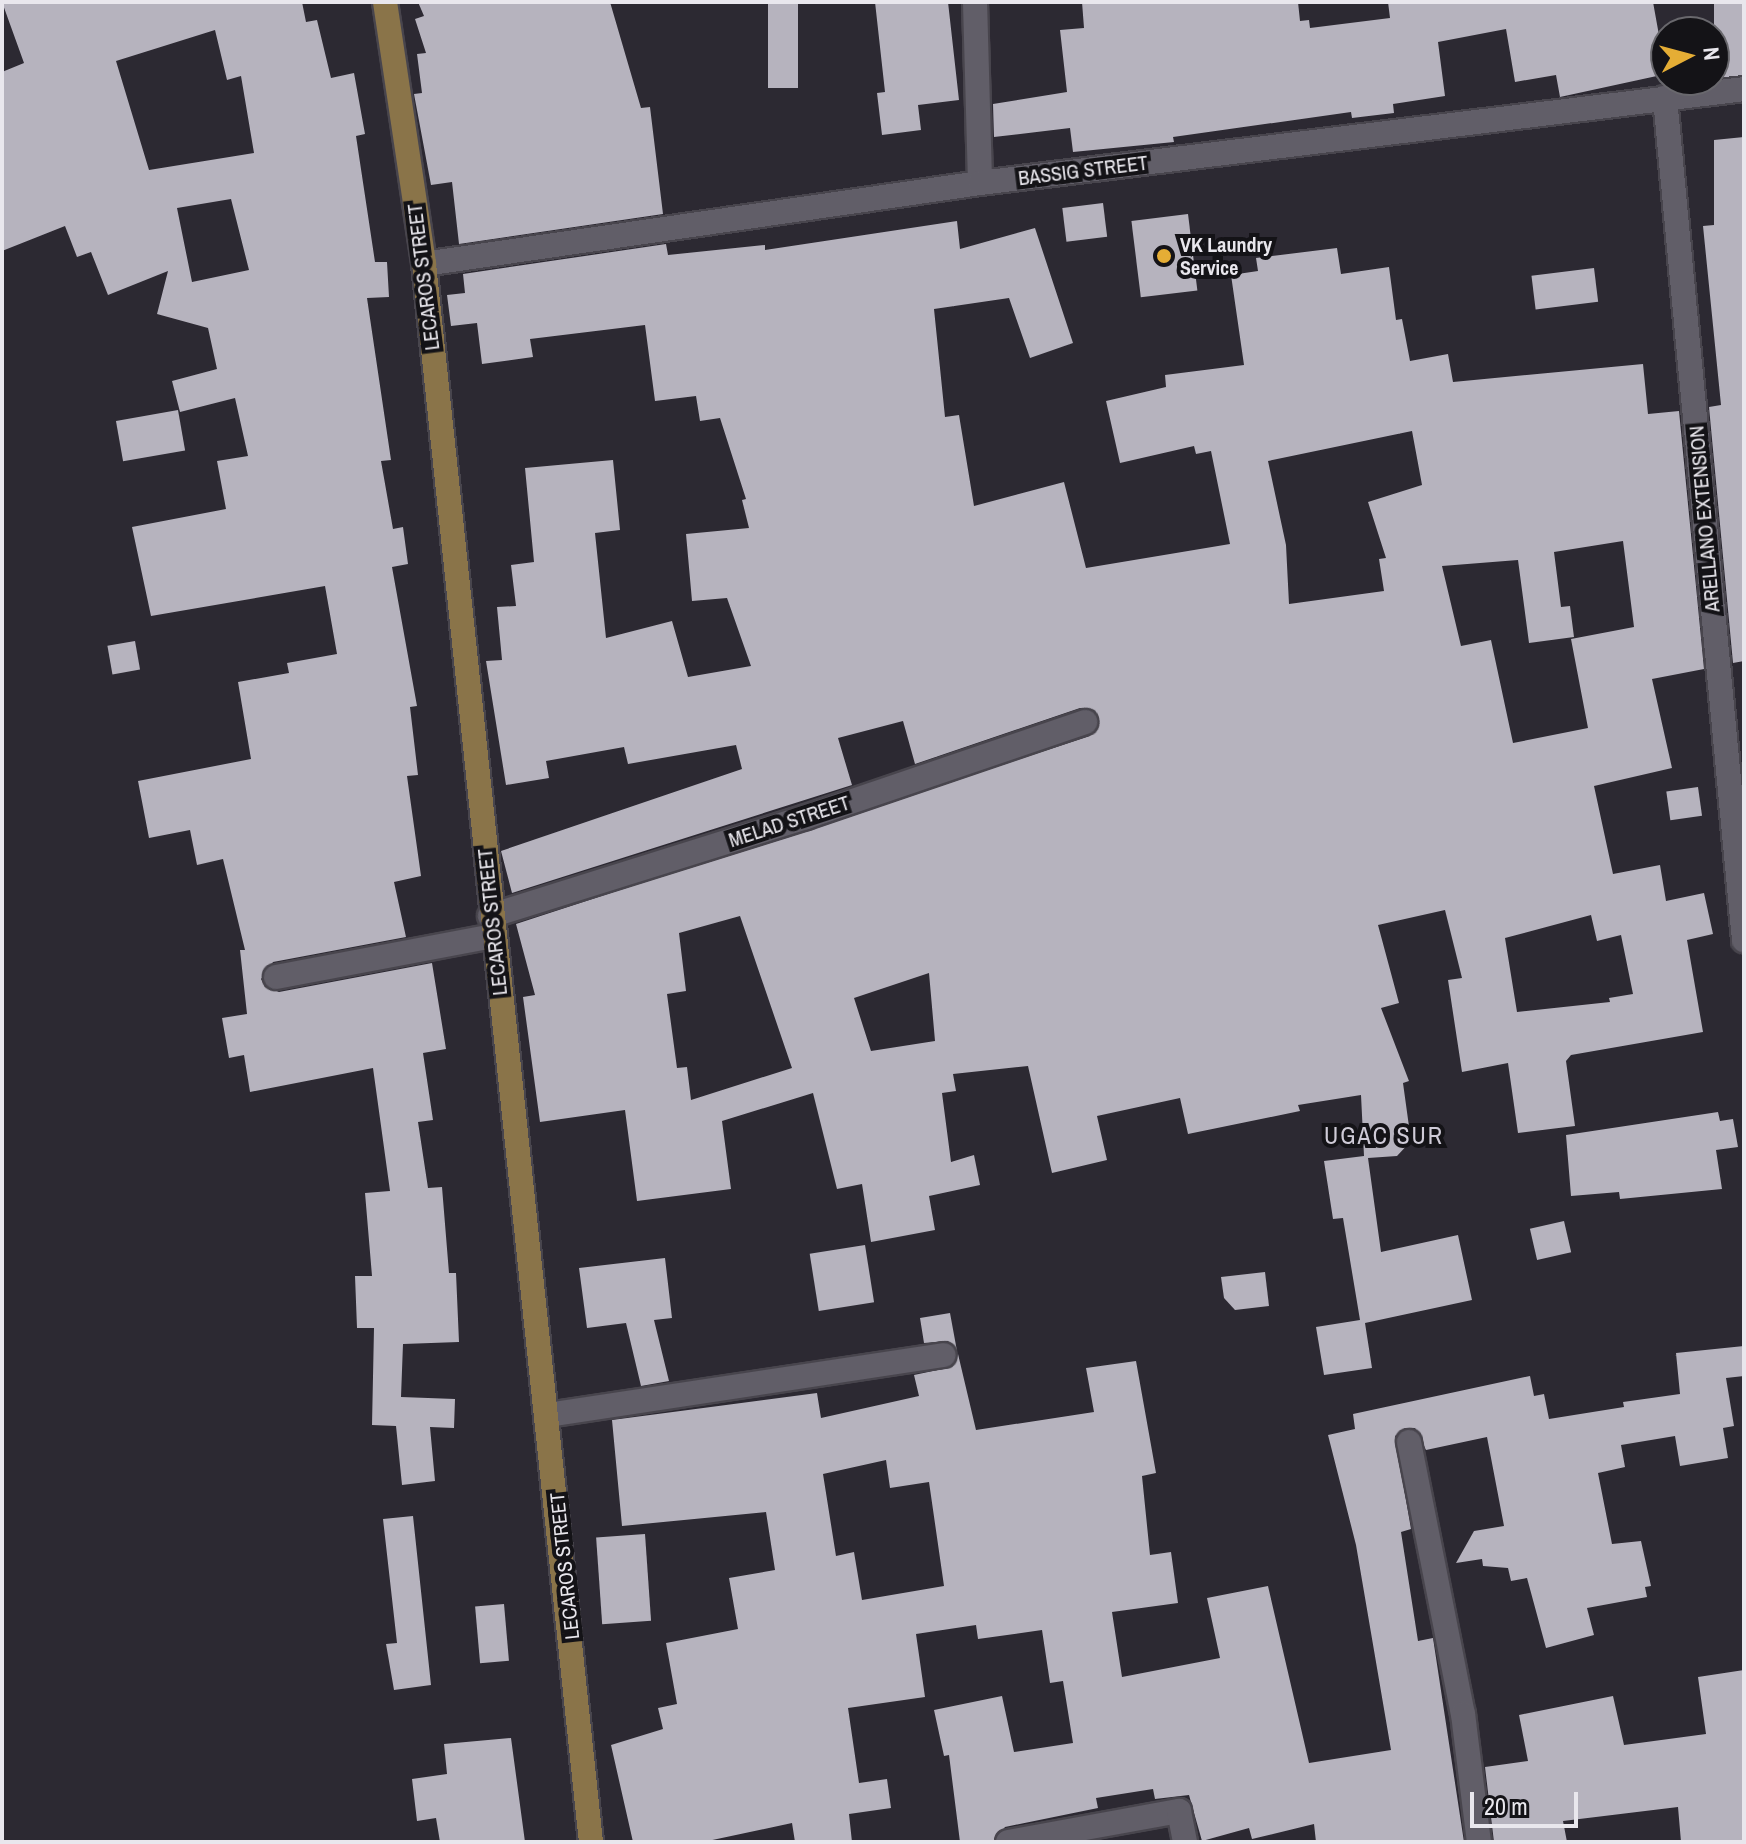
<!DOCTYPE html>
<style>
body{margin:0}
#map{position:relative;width:1746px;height:1844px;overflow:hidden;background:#2c2932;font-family:"Archivo Narrow",sans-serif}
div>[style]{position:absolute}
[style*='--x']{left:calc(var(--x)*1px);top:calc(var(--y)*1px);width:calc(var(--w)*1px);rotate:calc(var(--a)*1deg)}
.building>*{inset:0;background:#b6b3be;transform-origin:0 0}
.roads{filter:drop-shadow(2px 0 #48454d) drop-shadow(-2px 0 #48454d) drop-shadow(0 2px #48454d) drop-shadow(0 -2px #48454d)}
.street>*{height:24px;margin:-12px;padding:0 12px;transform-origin:12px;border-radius:12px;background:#615e68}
.secondary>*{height:24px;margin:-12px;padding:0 12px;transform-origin:12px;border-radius:12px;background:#8a7449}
.dots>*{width:22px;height:22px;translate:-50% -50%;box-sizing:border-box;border:4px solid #141317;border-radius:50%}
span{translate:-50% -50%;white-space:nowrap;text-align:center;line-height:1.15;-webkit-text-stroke:8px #141317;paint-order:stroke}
.street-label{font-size:20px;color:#e9e7ed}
.poi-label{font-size:20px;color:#e9e7ed;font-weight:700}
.left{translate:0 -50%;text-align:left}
.quarter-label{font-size:24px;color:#cfcbd7;letter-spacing:2px}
.frame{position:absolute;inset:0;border:4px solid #e9e7ed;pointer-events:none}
.north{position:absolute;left:1650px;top:16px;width:80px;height:80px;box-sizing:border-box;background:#141317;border:2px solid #69686d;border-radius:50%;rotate:84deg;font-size:22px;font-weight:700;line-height:32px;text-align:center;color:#e9e7ed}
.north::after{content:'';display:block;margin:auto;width:28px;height:36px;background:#e5ad35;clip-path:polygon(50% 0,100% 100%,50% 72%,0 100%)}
.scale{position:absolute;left:1470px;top:1792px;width:108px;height:36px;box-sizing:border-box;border:4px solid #e9e7ed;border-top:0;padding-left:10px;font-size:24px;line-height:28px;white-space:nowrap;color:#e9e7ed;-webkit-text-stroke:6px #141317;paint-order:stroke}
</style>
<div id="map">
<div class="building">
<div style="clip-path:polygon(evenodd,2px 2px,302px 2px,306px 22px,317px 20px,331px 78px,354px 73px,365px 134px,356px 136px,375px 262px,387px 262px,389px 297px,367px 298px,391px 460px,381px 461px,393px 529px,403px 527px,408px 564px,392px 567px,417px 706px,410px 707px,418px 775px,407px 776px,421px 876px,394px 882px,406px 937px,273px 962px,261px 979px,265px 987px,279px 992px,432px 963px,446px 1049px,423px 1053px,433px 1120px,418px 1122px,428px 1188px,442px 1187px,449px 1273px,456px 1273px,459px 1342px,403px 1344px,401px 1397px,455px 1399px,454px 1428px,430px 1427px,435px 1481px,402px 1485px,396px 1426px,372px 1425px,374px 1328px,357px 1328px,355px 1276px,372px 1276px,365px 1193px,390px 1191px,373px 1068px,250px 1092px,244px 1055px,229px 1058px,222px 1018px,247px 1014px,240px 950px,245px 950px,223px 859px,197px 865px,190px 830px,149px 838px,138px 781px,251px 759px,238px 682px,289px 673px,287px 663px,337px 654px,325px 586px,151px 616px,132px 527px,226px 509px,217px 461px,248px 456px,235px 398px,180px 412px,172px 381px,217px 369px,208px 328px,157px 314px,168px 271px,108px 295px,91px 252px,77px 257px,65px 226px,2px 251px,2px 72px,24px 63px,2px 2px,215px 30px,227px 80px,241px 76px,254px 153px,149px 170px,116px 61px,215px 30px,2px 2px,231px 199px,249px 270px,192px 282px,177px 208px,231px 199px)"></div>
<div style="clip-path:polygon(418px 2px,610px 2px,641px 108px,650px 107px,663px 214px,459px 244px,452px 182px,431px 185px,414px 94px,422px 93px,417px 54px,426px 53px,415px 19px,424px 16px)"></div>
<div style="left:768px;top:2px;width:30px;height:86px"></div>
<div style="clip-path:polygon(875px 2px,948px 2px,959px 100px,918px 105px,921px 130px,882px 135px,877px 93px,885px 92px)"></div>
<div style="clip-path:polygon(1082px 2px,1298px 2px,1300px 21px,1309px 20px,1310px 28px,1390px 18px,1388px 2px,1653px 2px,1666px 74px,1560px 97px,1556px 75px,1515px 82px,1506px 29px,1438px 42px,1445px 96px,1393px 104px,1394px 113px,1352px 118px,1351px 112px,1173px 137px,1174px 142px,1073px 152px,1070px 128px,994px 137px,993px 104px,1067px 92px,1060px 30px,1084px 28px)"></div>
<div style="left:1714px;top:2px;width:30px;height:75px"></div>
<div style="clip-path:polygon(1744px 137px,1744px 661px,1733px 663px,1709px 407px,1721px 405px,1703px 226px,1714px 225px,1714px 140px)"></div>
<div style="left:1103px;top:203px;width:34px;height:41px;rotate:83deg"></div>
<div style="left:1188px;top:214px;width:77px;height:57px;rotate:83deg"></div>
<div style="clip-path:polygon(evenodd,957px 221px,960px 249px,1035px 228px,1073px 343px,1030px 358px,1009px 298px,934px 309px,945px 417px,959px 415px,974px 506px,1064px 482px,1086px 568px,1230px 544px,1211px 451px,1196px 454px,1194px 446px,1120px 463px,1106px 401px,1166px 387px,1165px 375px,1244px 365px,1231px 275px,1258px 271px,1256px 258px,1337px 248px,1341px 274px,1389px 267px,1396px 320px,1402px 319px,1410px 361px,1448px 354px,1453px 382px,1643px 364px,1648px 414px,1679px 411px,1704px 669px,1652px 679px,1672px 768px,1594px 786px,1613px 874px,1660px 865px,1666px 901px,1704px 893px,1713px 934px,1687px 940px,1703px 1032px,1571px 1055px,1566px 1061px,1575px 1126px,1518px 1133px,1508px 1063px,1462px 1072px,1448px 980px,1462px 978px,1445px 910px,1378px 925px,1399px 1003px,1381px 1008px,1409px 1081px,1403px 1083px,1411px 1141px,1397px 1156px,1368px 1158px,1381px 1252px,1458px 1235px,1472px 1300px,1365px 1323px,1372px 1368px,1324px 1375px,1316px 1327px,1360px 1320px,1343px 1218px,1333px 1219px,1324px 1161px,1364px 1156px,1361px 1095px,1298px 1105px,1300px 1111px,1188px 1134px,1180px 1098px,1097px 1116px,1107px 1160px,1052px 1173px,1028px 1066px,953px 1074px,956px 1091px,942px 1093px,951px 1162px,974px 1155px,980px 1185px,929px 1196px,935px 1230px,871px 1242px,862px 1184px,837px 1189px,813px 1093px,722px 1121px,731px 1189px,637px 1201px,625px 1110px,540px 1122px,523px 997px,535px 995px,516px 924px,1090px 736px,1099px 718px,1094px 710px,1080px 708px,915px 764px,903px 721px,838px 738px,852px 785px,512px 893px,501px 851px,742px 769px,736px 745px,628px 764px,624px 747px,546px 761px,549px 778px,506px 785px,486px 661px,502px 660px,497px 607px,516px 606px,511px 565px,534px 562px,525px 468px,613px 460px,620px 530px,595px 533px,606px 638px,672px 621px,688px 677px,751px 666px,727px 598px,692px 601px,686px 534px,749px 528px,742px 500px,746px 499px,720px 418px,700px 421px,696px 396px,655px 401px,645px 325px,530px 339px,533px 357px,482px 364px,477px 323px,451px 326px,447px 295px,465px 293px,463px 274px,666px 244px,668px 255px,765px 245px,765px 250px,957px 221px,1412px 431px,1422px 485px,1368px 502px,1386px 558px,1379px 559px,1384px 591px,1289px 604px,1286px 545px,1268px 461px,1412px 431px,957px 221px,1623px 541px,1634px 627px,1571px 639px,1588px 728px,1513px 743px,1491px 640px,1461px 646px,1442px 566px,1518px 560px,1529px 643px,1574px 637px,1570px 606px,1561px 607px,1554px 552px,1623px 541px,957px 221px,1591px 915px,1597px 941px,1621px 935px,1633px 994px,1609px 998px,1610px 1002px,1517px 1012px,1505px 938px,1591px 915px,957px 221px,740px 916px,792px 1068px,691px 1100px,687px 1067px,677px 1068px,667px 994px,686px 991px,679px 933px,740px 916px,957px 221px,929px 973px,935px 1041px,871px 1051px,854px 998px,929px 973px)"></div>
<div style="left:1594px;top:268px;width:34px;height:63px;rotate:83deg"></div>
<div style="left:178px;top:410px;width:41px;height:63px;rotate:80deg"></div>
<div style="left:135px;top:641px;width:29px;height:28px;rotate:80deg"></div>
<div style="left:1698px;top:787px;width:29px;height:32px;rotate:82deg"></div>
<div style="clip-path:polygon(1718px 1112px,1720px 1121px,1733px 1119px,1738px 1147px,1716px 1150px,1722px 1189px,1620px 1199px,1619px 1192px,1571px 1196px,1566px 1135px)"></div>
<div style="left:1564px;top:1221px;width:32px;height:35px;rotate:77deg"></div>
<div style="left:865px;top:1245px;width:58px;height:56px;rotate:81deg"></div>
<div style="clip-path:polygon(665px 1258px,672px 1318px,654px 1320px,669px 1381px,641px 1386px,626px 1323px,587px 1328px,579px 1268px)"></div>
<div style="clip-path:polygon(1265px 1272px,1269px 1306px,1235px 1310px,1224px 1298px,1221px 1277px)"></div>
<div style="clip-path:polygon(950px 1313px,957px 1351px,948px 1341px,924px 1343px,920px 1318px)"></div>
<div style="clip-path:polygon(evenodd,1744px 1346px,1744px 1376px,1726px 1378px,1734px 1426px,1723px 1428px,1728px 1458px,1680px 1466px,1675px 1436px,1621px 1445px,1625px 1467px,1598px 1473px,1612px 1544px,1641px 1541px,1651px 1586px,1645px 1587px,1647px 1597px,1587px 1608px,1594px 1635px,1546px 1648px,1527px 1578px,1511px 1581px,1508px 1568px,1483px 1566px,1482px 1559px,1456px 1563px,1474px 1531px,1504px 1526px,1487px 1437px,1426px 1450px,1415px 1428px,1405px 1428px,1395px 1436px,1411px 1529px,1401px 1532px,1418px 1641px,1433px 1638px,1464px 1842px,1316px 1842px,1314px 1824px,1252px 1839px,1249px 1828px,1202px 1841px,1189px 1795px,1155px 1799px,1153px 1789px,1096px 1798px,1098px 1808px,1005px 1827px,993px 1842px,960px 1842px,949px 1755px,944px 1756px,934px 1710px,1002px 1696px,1014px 1752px,1073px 1743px,1063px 1681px,1050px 1683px,1042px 1630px,978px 1639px,976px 1625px,916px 1634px,925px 1697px,848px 1708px,859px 1783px,887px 1779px,891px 1808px,849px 1814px,852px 1842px,795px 1842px,792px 1823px,703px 1842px,633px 1842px,611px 1745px,663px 1729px,658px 1708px,677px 1704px,666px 1643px,738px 1629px,729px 1578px,775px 1570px,766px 1512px,622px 1526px,612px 1420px,817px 1393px,821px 1418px,919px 1396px,914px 1375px,952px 1367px,958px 1354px,976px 1430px,1094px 1412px,1086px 1368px,1136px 1361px,1156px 1473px,1142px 1476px,1150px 1555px,1171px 1552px,1178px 1603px,1112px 1612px,1122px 1677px,1220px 1658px,1207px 1598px,1268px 1586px,1309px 1763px,1391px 1750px,1356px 1545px,1328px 1435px,1355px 1429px,1353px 1414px,1530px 1376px,1534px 1396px,1544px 1394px,1549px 1419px,1624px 1407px,1623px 1402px,1680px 1394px,1676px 1353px,1744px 1346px,886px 1460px,890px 1488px,929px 1482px,944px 1586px,862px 1600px,854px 1552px,836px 1556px,823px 1474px,886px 1460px)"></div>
<div style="clip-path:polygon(413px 1516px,431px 1685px,394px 1690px,386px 1644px,397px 1643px,383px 1519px)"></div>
<div style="left:645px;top:1534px;width:87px;height:49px;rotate:86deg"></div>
<div style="left:504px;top:1604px;width:57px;height:29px;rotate:85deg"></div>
<div style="clip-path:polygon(1744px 1670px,1744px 1842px,1681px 1842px,1678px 1807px,1563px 1821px,1567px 1842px,1494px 1842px,1485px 1767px,1528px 1761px,1519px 1715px,1613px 1696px,1624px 1745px,1706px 1734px,1698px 1677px)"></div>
<div style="clip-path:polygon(511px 1738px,525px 1842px,440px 1842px,436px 1818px,417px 1821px,412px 1779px,447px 1774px,444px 1744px)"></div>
</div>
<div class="roads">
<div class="street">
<div style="--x:975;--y:2;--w:181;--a:88.4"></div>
<div style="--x:1665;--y:98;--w:846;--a:84.64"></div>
<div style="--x:424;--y:264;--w:562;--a:-8.29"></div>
<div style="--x:980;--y:183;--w:770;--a:-7.01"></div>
<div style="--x:490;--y:916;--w:331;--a:-17.4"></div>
<div style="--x:806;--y:817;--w:295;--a:-18.8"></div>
<div style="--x:276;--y:977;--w:221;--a:-10.7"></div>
<div style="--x:547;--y:1415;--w:401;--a:-8.6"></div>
<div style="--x:1409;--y:1442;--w:277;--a:78.8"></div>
<div style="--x:1463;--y:1714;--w:129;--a:82.9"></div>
<div style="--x:1008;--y:1842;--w:174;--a:-10.3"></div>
<div style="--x:1179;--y:1811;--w:32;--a:79"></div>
</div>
<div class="secondary">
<div style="--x:385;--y:2;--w:265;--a:81.5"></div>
<div style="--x:424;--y:264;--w:1587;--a:83.96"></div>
</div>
</div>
<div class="dots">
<div style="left:1164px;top:256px;background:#e5ad35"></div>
</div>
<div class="street-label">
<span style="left:1083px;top:170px;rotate:-7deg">BASSIG STREET</span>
<span style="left:423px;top:277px;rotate:-97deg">LECAROS STREET</span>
<span style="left:1704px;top:519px;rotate:-95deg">ARELLANO EXTENSION</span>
<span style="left:789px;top:821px;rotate:-18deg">MELAD STREET</span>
<span style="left:492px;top:922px;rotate:-96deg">LECAROS STREET</span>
<span style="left:564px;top:1566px;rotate:-96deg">LECAROS STREET</span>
</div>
<div class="poi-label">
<span class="left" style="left:1180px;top:256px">VK Laundry<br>Service</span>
</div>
<div class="quarter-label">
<span style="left:1384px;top:1136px">UGAC SUR</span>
</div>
<div class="frame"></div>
<div class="north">N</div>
<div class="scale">20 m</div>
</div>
